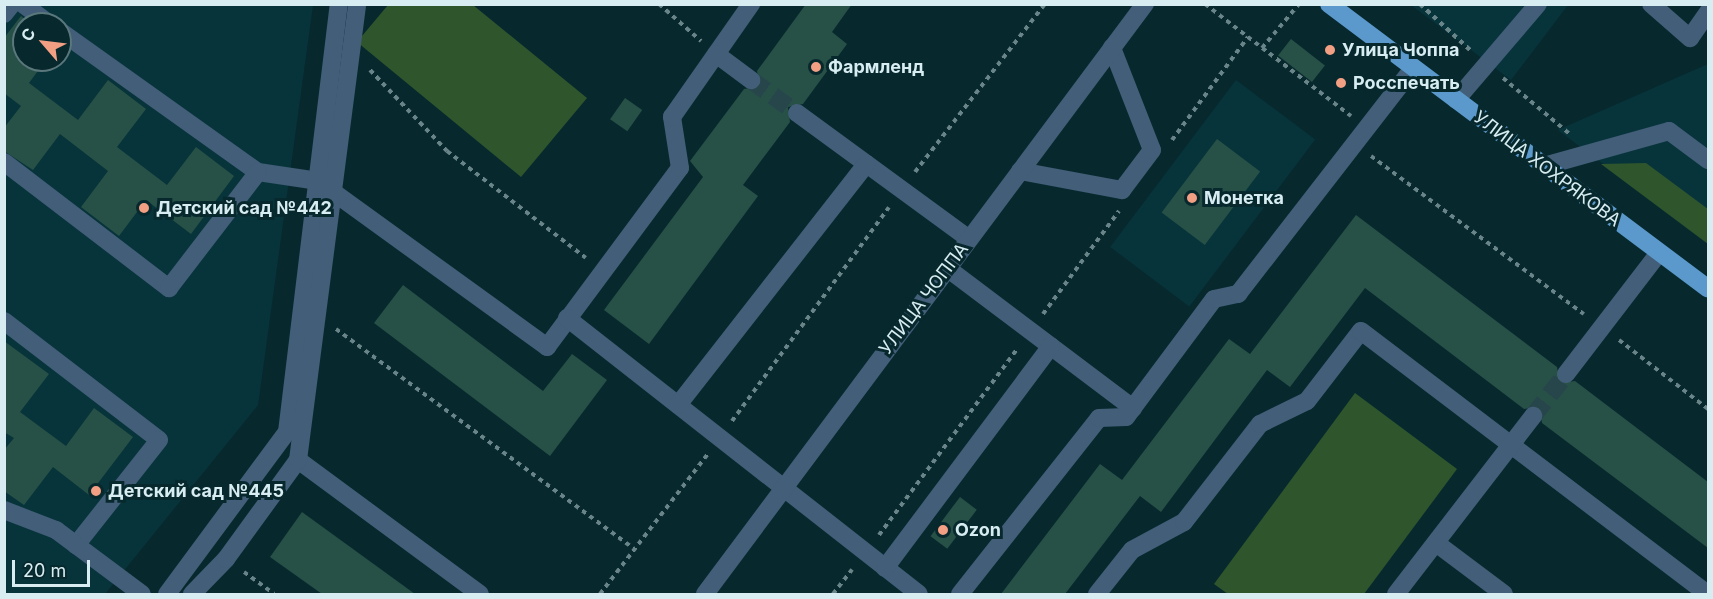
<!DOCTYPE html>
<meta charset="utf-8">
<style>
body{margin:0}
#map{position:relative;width:1713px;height:599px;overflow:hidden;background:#07292e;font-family:Inter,sans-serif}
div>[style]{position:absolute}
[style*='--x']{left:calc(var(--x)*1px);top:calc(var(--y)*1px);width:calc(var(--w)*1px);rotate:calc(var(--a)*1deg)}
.built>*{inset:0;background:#07343b;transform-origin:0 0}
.green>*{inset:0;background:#2f552d}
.building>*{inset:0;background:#275046;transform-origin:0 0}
.minor-tunnel>*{height:18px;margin-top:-9px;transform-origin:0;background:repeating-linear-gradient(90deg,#26464b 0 18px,transparent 0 27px)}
.path>*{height:4px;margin-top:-2px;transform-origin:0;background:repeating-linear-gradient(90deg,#69858a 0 4.5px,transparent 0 9px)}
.minor>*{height:18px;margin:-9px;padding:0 9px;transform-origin:9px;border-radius:9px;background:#425e78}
.major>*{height:18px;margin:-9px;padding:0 9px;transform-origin:9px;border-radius:9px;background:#5b99cd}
.dots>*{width:16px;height:16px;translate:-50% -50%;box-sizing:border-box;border:3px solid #07292e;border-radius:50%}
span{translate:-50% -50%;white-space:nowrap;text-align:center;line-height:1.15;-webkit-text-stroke:6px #07292e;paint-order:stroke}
.poi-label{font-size:18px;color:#d7edf2;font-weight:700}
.left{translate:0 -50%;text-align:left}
.street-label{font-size:18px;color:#d7edf2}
.frame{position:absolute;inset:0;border:6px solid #d7edf2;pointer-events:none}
.north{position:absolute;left:12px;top:12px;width:60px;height:60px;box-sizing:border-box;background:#07292e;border:2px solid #5a777c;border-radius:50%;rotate:298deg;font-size:16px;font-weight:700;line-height:24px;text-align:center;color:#d7edf2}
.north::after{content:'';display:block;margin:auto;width:21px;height:27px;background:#f39f83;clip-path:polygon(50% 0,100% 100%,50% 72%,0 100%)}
.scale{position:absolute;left:12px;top:560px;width:78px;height:27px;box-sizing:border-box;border:3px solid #d7edf2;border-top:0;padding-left:8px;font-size:18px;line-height:21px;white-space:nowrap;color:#d7edf2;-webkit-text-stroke:4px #07292e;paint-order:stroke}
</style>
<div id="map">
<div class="built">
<div style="clip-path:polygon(evenodd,4px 5px,313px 5px,258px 405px,105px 594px,5px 594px,4px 5px,24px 24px,60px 24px,60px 60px,24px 60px,24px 24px)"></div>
<div style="clip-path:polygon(1411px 5px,1568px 5px,1511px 80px)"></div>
<div style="clip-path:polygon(1708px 64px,1708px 243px,1558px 130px)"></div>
<div style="left:1236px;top:80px;width:99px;height:209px;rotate:37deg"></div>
</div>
<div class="green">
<div style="clip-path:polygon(388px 5px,473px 5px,587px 98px,521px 177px,357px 42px)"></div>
<div style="clip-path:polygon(1646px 163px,1708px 209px,1708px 244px,1601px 164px)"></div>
<div style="clip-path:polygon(1355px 393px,1457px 469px,1364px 594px,1228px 594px,1214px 584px)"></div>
</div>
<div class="building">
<div style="clip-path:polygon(806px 4px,852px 4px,832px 32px,847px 44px,803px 104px,788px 107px,790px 122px,743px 185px,758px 196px,649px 344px,604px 310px,703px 177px,690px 161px,744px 89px,760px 86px,757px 71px)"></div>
<div style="clip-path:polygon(21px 16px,31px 24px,24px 24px,24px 60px,46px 60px,29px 83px,78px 120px,108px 80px,146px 109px,117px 147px,167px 185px,196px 147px,234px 176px,191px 234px,146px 200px,119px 236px,81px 207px,108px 171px,60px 134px,33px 170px,4px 151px,4px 128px,21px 106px,4px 93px,4px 38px)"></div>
<div style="left:1291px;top:39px;width:43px;height:21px;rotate:38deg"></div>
<div style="left:625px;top:98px;width:21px;height:26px;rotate:35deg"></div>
<div style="left:1217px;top:139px;width:54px;height:92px;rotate:37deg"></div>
<div style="clip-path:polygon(1356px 215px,1557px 367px,1560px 383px,1575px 381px,1708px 482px,1708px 548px,1542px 423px,1539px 407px,1524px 409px,1365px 288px,1290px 387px,1267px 370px,1161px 512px,1140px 496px,1065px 594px,1001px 594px,1100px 464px,1122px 480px,1229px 339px,1250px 354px)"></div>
<div style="clip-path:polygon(403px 285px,543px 391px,572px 354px,607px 380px,550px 456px,374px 323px)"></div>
<div style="clip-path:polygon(4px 341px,49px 374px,20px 412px,66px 446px,94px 408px,133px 437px,89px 495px,53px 467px,24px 505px,4px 491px,4px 450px,14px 438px,4px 432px)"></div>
<div style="left:960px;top:497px;width:21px;height:49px;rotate:37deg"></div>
<div style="clip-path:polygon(302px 512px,415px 594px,322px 594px,270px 557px)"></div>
</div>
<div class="minor-tunnel">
<div style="--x:751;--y:80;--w:57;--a:35.7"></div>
<div style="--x:1533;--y:416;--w:53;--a:-51.8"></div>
</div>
<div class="path">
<div style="--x:659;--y:4;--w:56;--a:41.4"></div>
<div style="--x:1205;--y:4;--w:184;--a:37.5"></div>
<div style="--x:1420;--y:4;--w:68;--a:42.6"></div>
<div style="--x:1420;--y:4;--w:68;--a:42.6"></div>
<div style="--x:1262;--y:48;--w:57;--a:-49.9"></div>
<div style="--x:370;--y:70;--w:112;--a:46.5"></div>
<div style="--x:447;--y:151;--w:175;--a:37.6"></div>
<div style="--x:1503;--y:78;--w:89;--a:40"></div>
<div style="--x:1172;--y:140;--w:128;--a:-53.6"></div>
<div style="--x:1371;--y:156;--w:265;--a:36.6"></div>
<div style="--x:915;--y:172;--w:212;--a:-52.3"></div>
<div style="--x:1043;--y:314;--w:128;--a:-53.6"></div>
<div style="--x:336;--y:329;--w:370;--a:36.4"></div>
<div style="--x:1619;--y:340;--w:113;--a:37.8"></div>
<div style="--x:732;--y:421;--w:265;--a:-53.7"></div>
<div style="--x:879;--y:535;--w:232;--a:-53.4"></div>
<div style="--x:244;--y:572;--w:37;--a:36"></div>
<div style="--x:600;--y:594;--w:177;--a:-52.4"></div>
<div style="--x:833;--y:594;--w:31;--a:-52"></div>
</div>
<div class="minor">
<div style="--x:23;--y:4;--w:34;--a:37"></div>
<div style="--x:1651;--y:4;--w:52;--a:41.1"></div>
<div style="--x:1690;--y:38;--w:32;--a:-55"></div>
<div style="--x:4;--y:14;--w:13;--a:-51"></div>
<div style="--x:60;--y:31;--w:243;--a:35.5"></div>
<div style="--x:258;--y:172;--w:61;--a:8.5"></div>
<div style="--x:318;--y:181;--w:283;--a:35.9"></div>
<div style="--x:547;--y:347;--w:223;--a:-53.4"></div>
<div style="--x:680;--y:168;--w:52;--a:-98.9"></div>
<div style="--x:672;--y:117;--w:138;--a:-55"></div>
<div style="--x:716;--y:54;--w:44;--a:36.6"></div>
<div style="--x:1456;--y:100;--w:126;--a:-49.5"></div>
<div style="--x:797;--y:113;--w:213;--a:36.2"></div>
<div style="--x:4;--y:162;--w:208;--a:37.4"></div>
<div style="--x:169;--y:288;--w:146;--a:-52.5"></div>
<div style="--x:1544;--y:166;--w:130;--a:-15.6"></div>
<div style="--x:1669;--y:131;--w:49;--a:36.6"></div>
<div style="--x:1020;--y:171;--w:104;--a:10.6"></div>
<div style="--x:1122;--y:190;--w:50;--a:-53.1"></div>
<div style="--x:1152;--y:150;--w:110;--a:-111.4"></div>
<div style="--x:947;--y:268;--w:233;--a:37"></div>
<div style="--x:567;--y:318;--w:447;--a:38.1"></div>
<div style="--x:4;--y:321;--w:195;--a:37.5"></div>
<div style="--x:159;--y:440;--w:134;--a:128.3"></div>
<div style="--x:1566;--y:374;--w:153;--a:-52.5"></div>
<div style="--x:678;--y:405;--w:306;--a:-52"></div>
<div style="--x:298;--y:460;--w:226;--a:36.4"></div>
<div style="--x:4;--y:510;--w:56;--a:21"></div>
<div style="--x:56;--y:530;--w:107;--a:36.7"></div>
<div style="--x:1436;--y:543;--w:85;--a:36.9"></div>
<div style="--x:885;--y:568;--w:277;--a:-53.2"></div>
<div style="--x:167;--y:594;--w:202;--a:-53.5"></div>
<div style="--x:287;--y:432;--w:431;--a:-83.1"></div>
<div style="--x:192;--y:594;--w:49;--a:-45.8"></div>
<div style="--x:226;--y:559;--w:122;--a:-54"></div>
<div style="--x:298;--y:460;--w:460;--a:-82.6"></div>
<div style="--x:705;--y:594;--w:736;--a:-53.29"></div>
<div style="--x:960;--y:594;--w:224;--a:-51.7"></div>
<div style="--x:1099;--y:418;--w:27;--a:-2"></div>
<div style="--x:1126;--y:417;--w:147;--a:-53.3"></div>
<div style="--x:1214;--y:299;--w:25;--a:-12"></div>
<div style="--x:1238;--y:294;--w:286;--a:-52.2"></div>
<div style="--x:1097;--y:594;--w:56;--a:-51.5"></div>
<div style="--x:1132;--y:550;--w:59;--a:-28.3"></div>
<div style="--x:1184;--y:522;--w:124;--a:-52.2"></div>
<div style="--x:1260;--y:424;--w:52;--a:-26.1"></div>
<div style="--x:1307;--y:401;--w:88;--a:-52.4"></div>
<div style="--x:1361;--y:331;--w:435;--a:37.2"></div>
<div style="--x:1396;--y:594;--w:225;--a:-52.4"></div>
</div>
<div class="major">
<div style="--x:1329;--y:4;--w:474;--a:36.9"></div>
</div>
<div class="dots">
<div style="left:1330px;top:50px;background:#f39f83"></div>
<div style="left:816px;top:67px;background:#f39f83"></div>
<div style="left:1341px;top:83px;background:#f39f83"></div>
<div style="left:1192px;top:198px;background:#f39f83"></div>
<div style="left:144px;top:208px;background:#f39f83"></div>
<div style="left:96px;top:491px;background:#f39f83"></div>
<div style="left:943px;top:530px;background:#f39f83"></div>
</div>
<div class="poi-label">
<span class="left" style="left:1342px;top:50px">Улица Чоппа</span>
<span class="left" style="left:828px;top:67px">Фармленд</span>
<span class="left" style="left:1353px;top:83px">Росспечать</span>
<span class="left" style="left:1204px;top:198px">Монетка</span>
<span class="left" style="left:156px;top:208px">Детский сад №442</span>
<span class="left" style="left:108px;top:491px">Детский сад №445</span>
<span class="left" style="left:955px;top:530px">Ozon</span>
</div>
<div class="street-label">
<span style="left:1547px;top:169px;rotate:37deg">УЛИЦА ХОХРЯКОВА</span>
<span style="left:924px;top:299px;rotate:-53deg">УЛИЦА ЧОППА</span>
</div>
<div class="frame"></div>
<div class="north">С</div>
<div class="scale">20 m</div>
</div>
